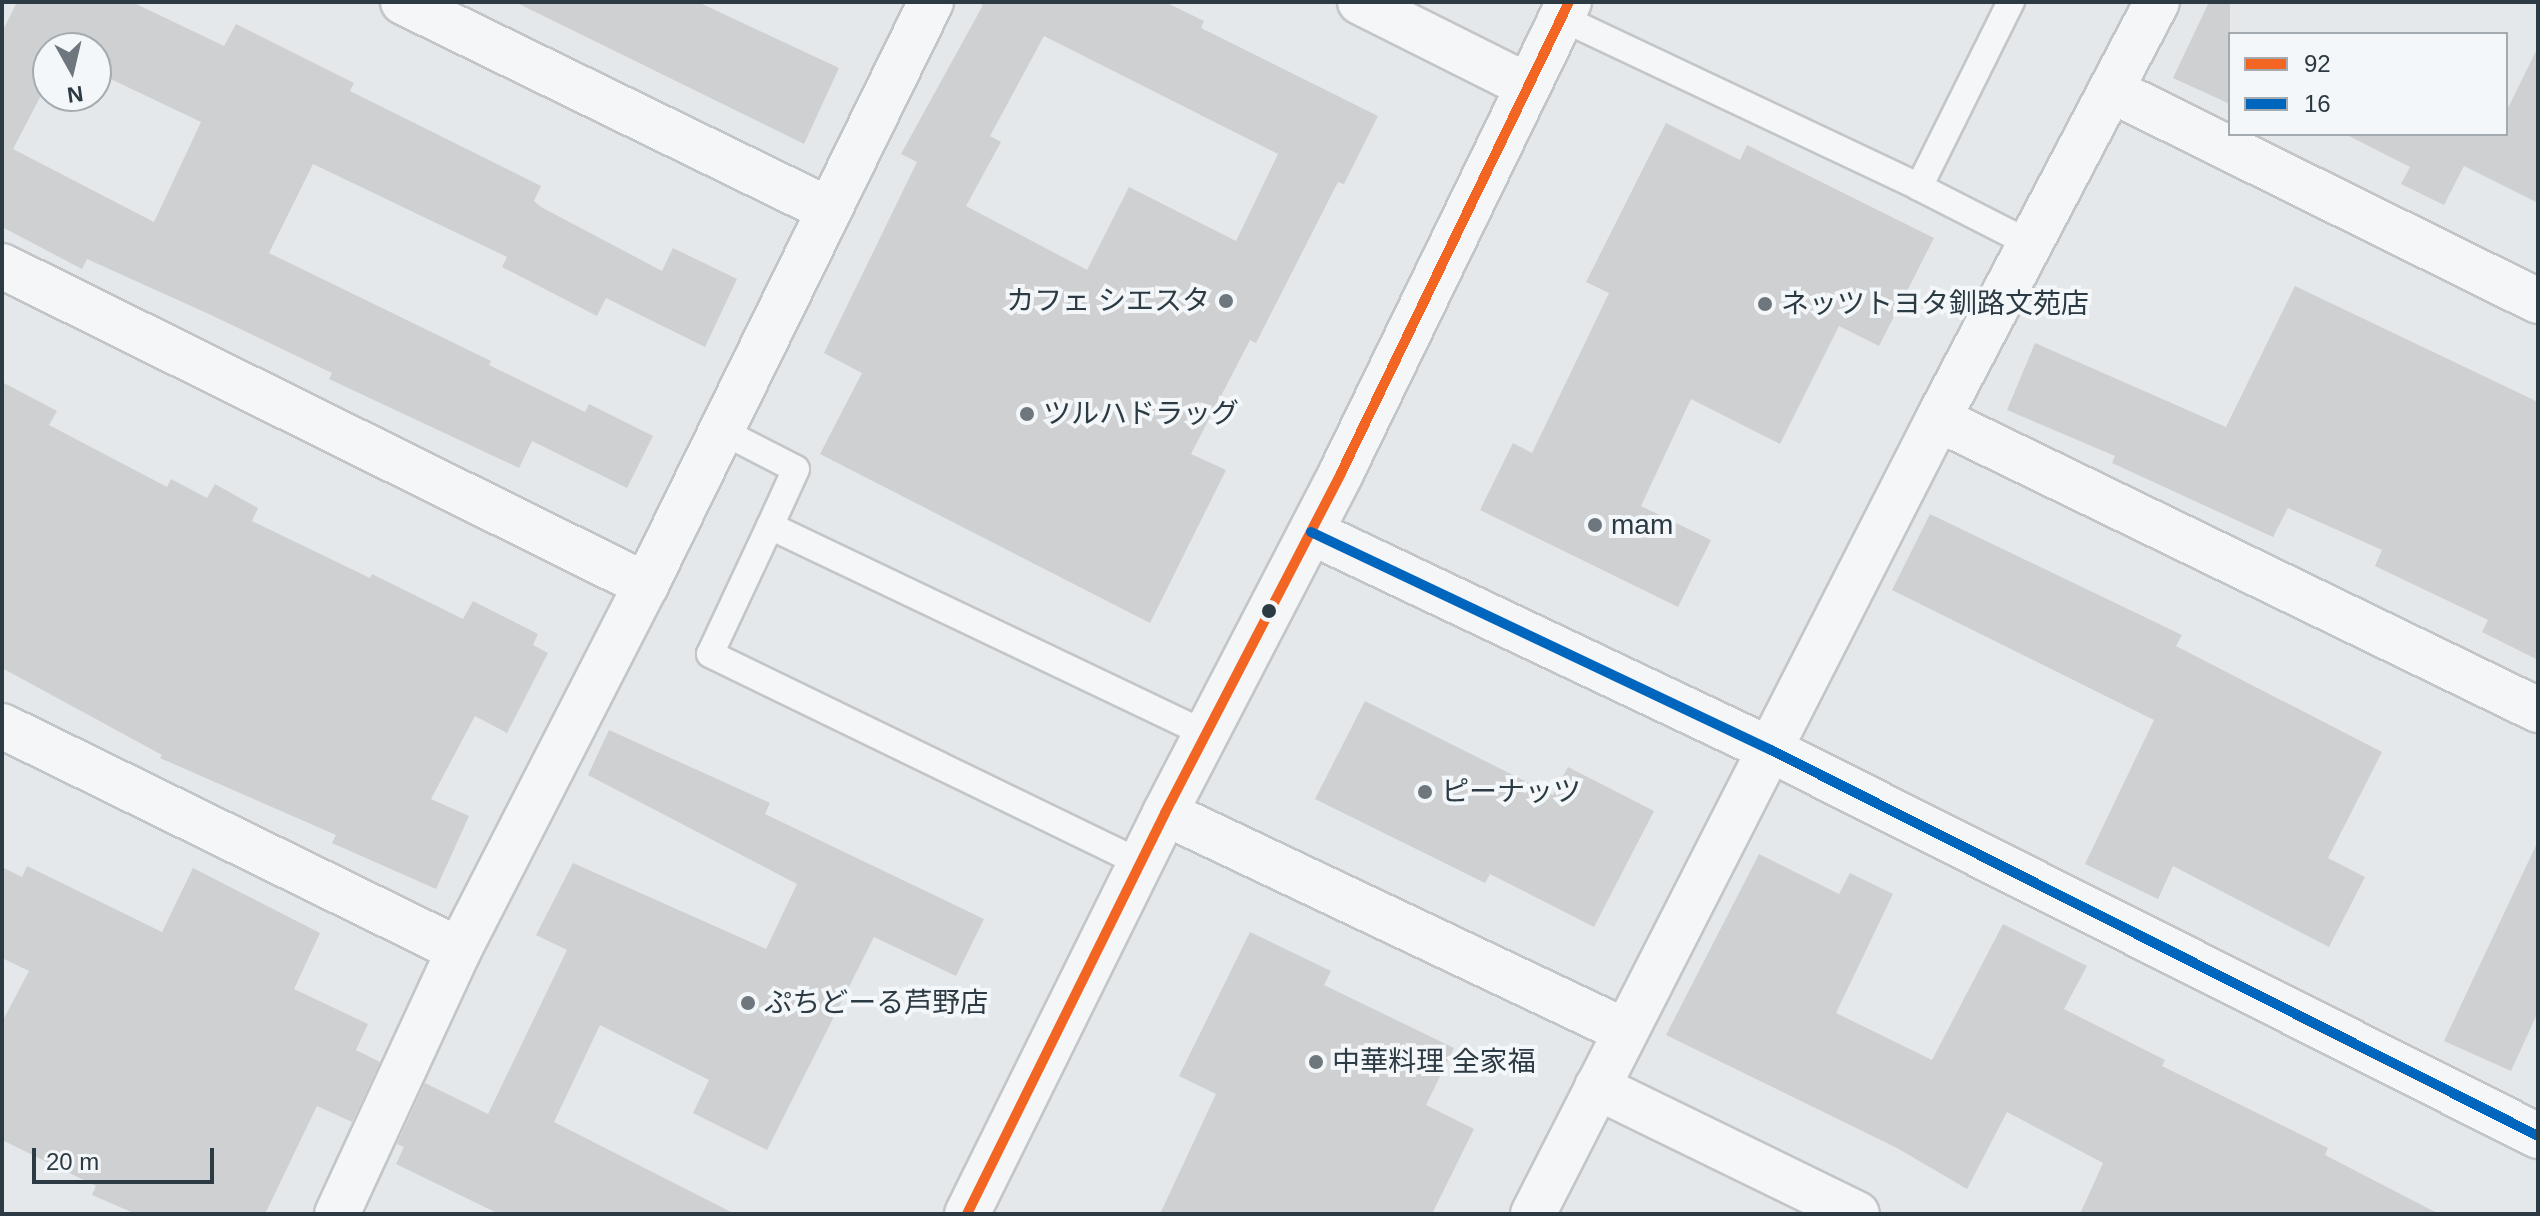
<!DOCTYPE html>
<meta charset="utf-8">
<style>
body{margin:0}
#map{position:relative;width:2540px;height:1216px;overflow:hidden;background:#e5e8ea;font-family:Arial,"Noto Sans JP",sans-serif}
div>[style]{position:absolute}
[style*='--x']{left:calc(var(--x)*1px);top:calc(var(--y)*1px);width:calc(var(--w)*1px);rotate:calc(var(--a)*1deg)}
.building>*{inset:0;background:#ced0d2}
.roads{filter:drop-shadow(2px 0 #c3c6c8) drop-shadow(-2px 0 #c3c6c8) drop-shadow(0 2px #c3c6c8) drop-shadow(0 -2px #c3c6c8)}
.service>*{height:26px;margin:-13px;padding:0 13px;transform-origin:13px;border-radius:13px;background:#f5f6f7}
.minor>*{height:44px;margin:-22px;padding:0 22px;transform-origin:22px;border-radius:22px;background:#f5f6f7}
.tertiary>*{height:44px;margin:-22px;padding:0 22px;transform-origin:22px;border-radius:22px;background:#f5f6f7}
.bus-1>*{height:10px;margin:-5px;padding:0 5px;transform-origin:5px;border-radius:5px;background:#f26522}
.bus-2>*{height:10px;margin:-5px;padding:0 5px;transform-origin:5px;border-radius:5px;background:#0065bd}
.dots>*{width:22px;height:22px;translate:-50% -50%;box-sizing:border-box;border:4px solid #f4f7f9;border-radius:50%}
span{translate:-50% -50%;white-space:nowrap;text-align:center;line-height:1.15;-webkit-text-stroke:8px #f4f7f9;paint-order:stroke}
.poi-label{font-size:28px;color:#2c3a43}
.right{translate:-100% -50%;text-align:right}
.left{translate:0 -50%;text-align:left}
.frame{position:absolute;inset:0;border:4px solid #2c3a43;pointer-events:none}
.legend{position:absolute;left:2228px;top:32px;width:280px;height:104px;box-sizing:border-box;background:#f4f7f9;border:2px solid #a4abb0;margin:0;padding:10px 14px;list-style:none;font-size:24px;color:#2c3a43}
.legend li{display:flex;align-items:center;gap:16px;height:40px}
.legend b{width:40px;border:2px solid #a4abb0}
.north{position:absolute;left:32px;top:32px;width:80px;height:80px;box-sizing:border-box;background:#f4f7f9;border:2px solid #a4abb0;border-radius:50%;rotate:172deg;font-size:22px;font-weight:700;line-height:32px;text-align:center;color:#2c3a43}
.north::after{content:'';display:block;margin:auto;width:28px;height:36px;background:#6d777d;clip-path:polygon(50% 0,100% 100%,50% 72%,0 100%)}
.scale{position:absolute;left:32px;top:1148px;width:182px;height:36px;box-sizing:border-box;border:4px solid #2c3a43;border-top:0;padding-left:10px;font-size:24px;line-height:28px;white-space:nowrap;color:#2c3a43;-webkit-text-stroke:6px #f4f7f9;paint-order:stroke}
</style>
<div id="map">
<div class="building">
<div style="clip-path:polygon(evenodd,17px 2px,132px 2px,224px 46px,236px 24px,354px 83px,350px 91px,541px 186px,534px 201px,541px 207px,662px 271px,673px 248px,737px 279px,705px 347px,606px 298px,597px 316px,502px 267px,507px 257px,313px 164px,269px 253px,491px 361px,489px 365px,585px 412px,589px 404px,653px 436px,627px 488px,532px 441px,519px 468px,329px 379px,332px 373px,211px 315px,87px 259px,82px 269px,2px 227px,2px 32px,17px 2px,48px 48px,96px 48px,96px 72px,201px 122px,154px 222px,13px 149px,48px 82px,48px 48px)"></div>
<div style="clip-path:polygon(515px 2px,698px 2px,839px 68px,804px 144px)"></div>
<div style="clip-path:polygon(evenodd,976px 2px,1165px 2px,1204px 21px,1201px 28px,1378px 116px,1344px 184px,1338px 182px,1256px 343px,1250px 340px,1191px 454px,1226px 470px,1150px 623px,820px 454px,862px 373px,824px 353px,917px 162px,901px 154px,983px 5px,976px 2px,1044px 36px,1278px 154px,1236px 241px,1129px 187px,1087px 270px,966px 206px,1001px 142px,990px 136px,1044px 36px)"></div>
<div style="clip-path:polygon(2209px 2px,2230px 2px,2230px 104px,2173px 78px)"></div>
<div style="clip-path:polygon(2538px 47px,2538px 203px,2464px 166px,2444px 205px,2401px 184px,2410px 167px,2345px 134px,2506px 134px,2506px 112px)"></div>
<div style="clip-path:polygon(1666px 123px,1740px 160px,1747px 145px,1934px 238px,1879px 346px,1839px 326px,1780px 444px,1691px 399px,1641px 506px,1711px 540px,1678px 607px,1480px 510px,1513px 443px,1532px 453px,1609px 293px,1586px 282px)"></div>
<div style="clip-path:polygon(2295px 286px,2538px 402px,2538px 660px,2482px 632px,2488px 620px,2375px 566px,2382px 550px,2288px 508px,2273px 537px,2112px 463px,2115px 456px,2007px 410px,2035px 343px,2226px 427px)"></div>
<div style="clip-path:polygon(2px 382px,57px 411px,49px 425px,167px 487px,171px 479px,207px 498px,215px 484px,258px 508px,252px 521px,370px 578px,372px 574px,463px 619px,473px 601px,538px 634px,533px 645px,548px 653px,507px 733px,475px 716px,431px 799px,469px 816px,436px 889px,332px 843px,336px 835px,160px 758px,162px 755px,2px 668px)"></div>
<div style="clip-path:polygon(1930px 514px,2182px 635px,2176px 646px,2382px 752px,2328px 858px,2365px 877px,2329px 947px,2173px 866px,2158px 899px,2085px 864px,2154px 720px,1892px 590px)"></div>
<div style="clip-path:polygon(1365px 701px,1553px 795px,1568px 767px,1654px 811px,1594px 927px,1490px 874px,1485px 883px,1315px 799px)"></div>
<div style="clip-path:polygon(609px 730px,770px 803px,765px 814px,984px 919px,956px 976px,874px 937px,767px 1150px,693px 1113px,709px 1080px,600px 1025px,554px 1122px,735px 1214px,499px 1214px,396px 1164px,404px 1147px,397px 1144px,425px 1083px,488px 1114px,567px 950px,536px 935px,573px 863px,766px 949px,797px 884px,588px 775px)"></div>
<div style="clip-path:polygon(2538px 841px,2538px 1012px,2511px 1071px,2444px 1041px)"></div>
<div style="clip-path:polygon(1759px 854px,1839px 894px,1850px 873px,1893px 894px,1836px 1013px,1932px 1060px,2003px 924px,2087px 966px,2064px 1009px,2165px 1060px,2162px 1066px,2328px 1148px,2325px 1155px,2439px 1214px,2080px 1214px,2103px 1163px,2007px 1112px,1967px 1189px,1897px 1148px,1666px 1035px)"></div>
<div style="clip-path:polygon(27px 866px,162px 932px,193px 868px,320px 933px,294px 989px,368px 1024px,356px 1050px,380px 1062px,352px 1122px,317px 1106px,265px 1214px,136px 1214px,92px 1195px,96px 1186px,2px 1140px,2px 1022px,29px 971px,2px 958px,2px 867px,22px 877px)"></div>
<div style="clip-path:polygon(1250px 932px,1331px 971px,1324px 985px,1454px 1048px,1426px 1105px,1474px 1129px,1432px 1214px,1160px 1214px,1216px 1094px,1179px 1076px)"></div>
</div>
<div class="roads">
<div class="service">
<div style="--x:1562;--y:18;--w:395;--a:25.3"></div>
<div style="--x:1919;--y:187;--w:207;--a:-63.6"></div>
<div style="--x:1919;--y:187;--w:126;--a:27"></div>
<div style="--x:720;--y:430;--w:85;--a:27.2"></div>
<div style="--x:796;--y:469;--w:63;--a:114.5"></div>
<div style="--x:770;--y:526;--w:484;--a:25.5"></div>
<div style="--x:770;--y:526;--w:141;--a:115.1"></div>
<div style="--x:710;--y:654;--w:478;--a:25.9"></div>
</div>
<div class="minor">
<div style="--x:403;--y:2;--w:472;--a:26"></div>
<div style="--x:1360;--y:2;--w:188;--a:26.6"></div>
<div style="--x:2111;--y:90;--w:476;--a:26.3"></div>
<div style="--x:2;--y:266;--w:719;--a:26.35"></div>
<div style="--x:1938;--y:419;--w:667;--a:25.87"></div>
<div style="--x:1311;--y:532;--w:509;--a:25.36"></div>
<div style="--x:1771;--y:750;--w:859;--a:26.71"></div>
<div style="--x:2;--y:726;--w:509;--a:26.11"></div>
<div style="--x:1165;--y:813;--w:509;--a:25.36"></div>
<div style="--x:1597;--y:1087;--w:289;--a:26"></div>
<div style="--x:337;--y:1214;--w:291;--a:-65.2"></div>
<div style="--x:459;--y:950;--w:410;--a:-62.9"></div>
<div style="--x:646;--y:585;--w:649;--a:-63.95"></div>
<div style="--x:1533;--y:1214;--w:892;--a:-63"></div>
<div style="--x:1938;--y:419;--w:471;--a:-62.3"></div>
</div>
<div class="tertiary">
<div style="--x:967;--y:1214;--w:447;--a:-63.7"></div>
<div style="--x:1165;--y:813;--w:383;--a:-62.6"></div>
<div style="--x:1341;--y:473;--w:523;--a:-64.17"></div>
</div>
</div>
<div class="bus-1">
<div style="--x:967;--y:1214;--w:447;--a:-63.7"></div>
<div style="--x:1165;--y:813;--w:383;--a:-62.6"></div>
<div style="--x:1341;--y:473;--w:523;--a:-64.17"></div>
</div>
<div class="bus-2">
<div style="--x:1311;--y:532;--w:509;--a:25.36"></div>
<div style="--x:1771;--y:750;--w:859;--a:26.71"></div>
</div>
<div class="dots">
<div style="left:1226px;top:301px;background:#6d777d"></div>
<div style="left:1765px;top:304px;background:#6d777d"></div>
<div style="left:1027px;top:414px;background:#6d777d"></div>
<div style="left:1595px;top:525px;background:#6d777d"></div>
<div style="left:1269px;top:611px;background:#2c3a43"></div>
<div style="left:1425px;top:792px;background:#6d777d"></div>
<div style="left:748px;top:1003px;background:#6d777d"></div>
<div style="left:1316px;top:1062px;background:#6d777d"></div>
</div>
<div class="poi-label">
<span class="right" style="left:1210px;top:301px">カフェ シエスタ</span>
<span class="left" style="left:1781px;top:304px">ネッツトヨタ釧路文苑店</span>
<span class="left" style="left:1043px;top:414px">ツルハドラッグ</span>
<span class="left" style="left:1611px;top:525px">mam</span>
<span class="left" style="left:1441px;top:792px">ピーナッツ</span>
<span class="left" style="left:764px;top:1003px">ぷちどーる芦野店</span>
<span class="left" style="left:1332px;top:1062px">中華料理 全家福</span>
</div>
<div class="frame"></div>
<ul class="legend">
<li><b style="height:10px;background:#f26522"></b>92</li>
<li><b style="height:10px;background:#0065bd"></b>16</li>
</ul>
<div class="north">N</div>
<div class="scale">20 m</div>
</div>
